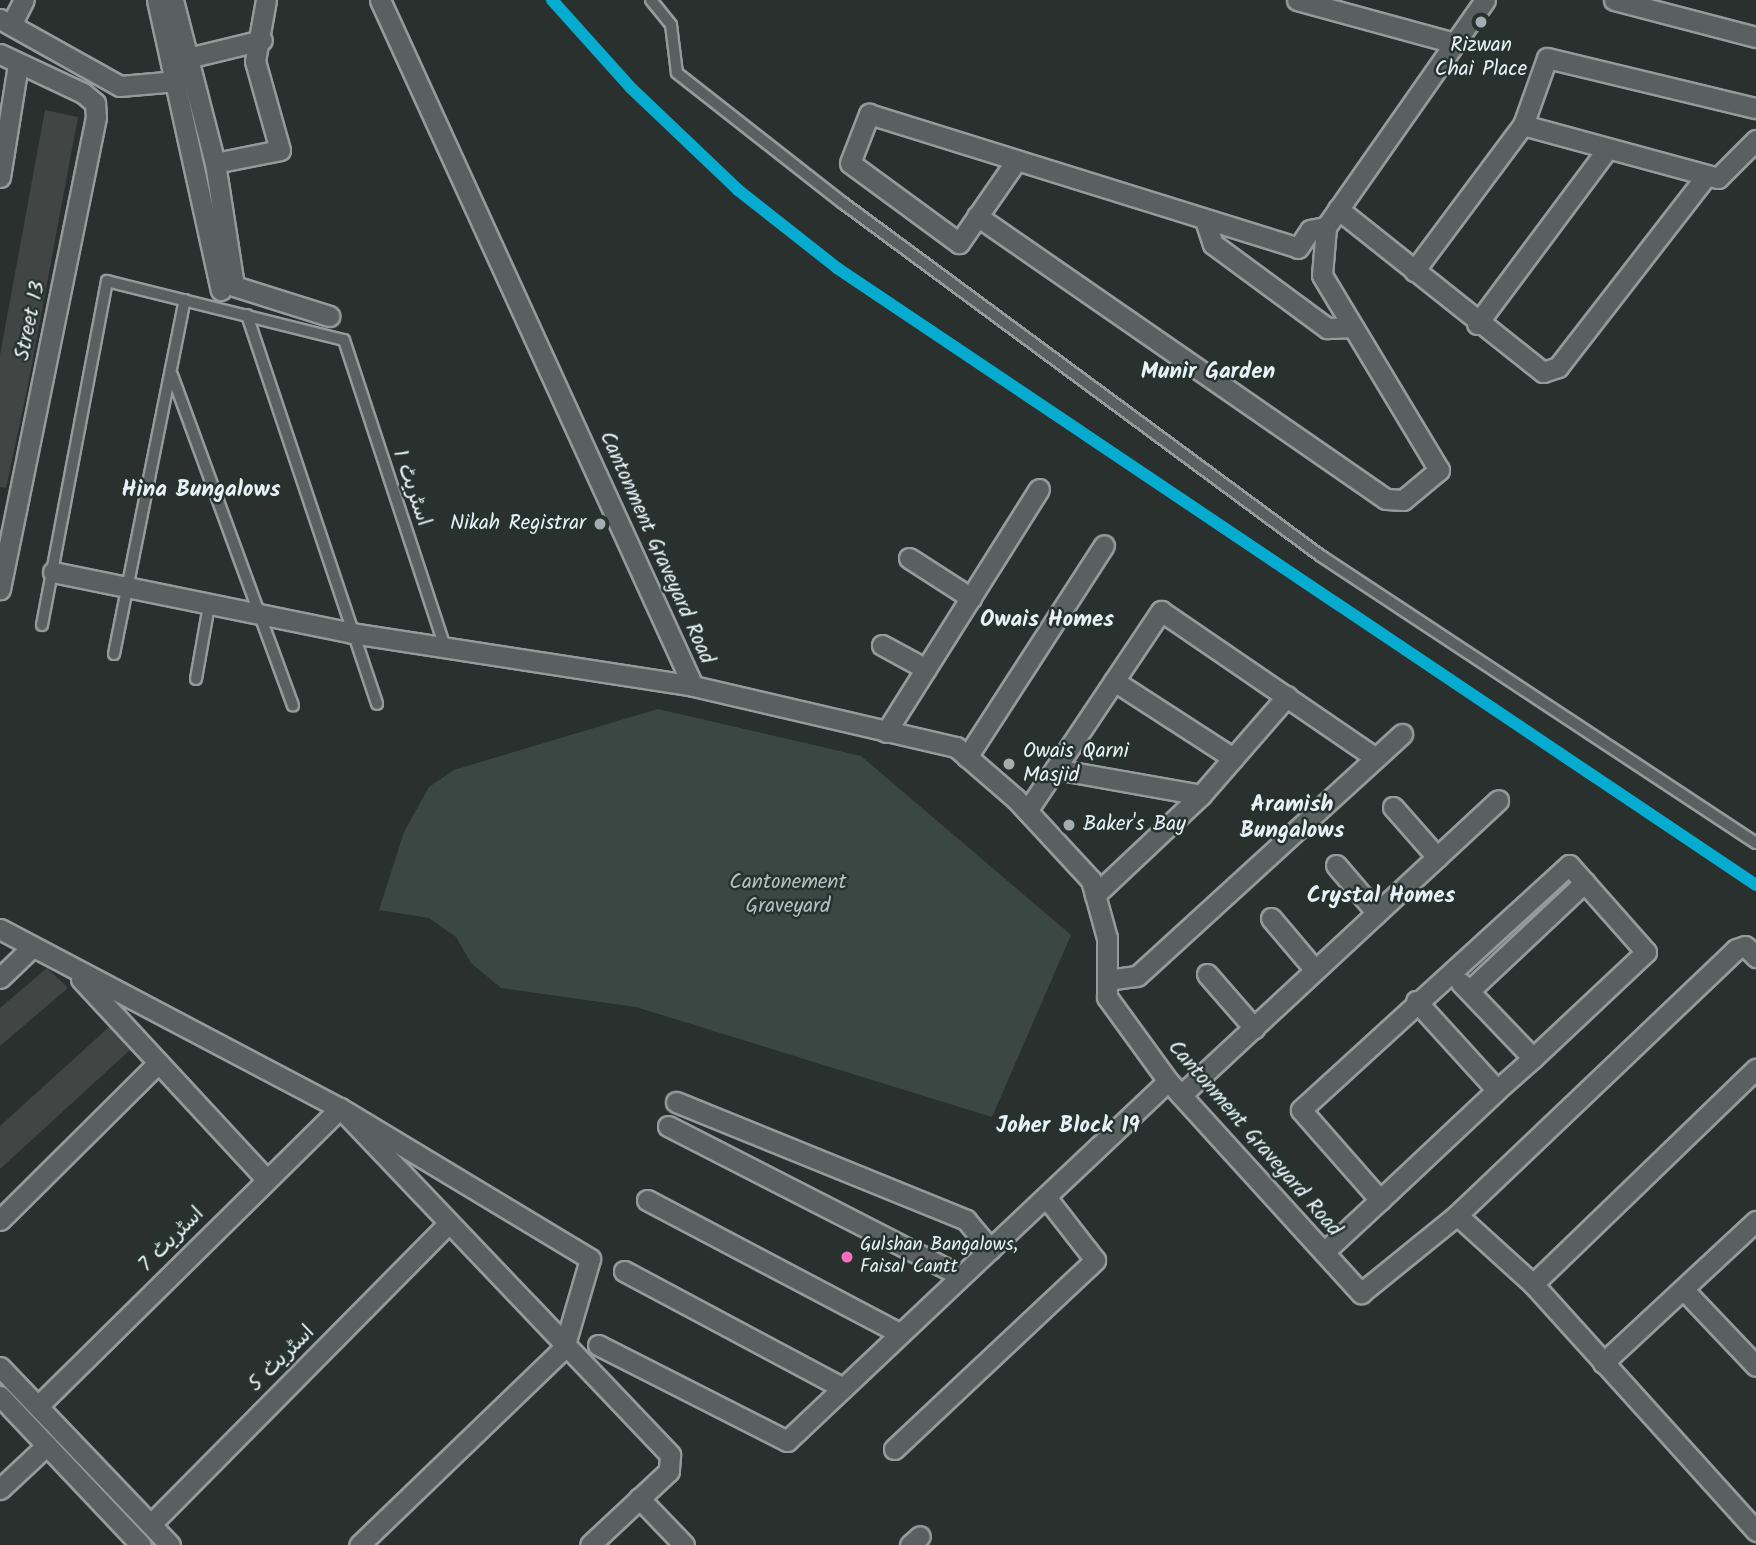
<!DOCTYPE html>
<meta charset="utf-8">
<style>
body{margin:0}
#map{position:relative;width:1756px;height:1545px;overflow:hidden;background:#29302d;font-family:Kalam,"Playpen Sans Arabic",sans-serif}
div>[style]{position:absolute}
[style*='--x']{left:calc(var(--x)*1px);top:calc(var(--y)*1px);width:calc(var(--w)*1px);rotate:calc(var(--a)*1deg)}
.green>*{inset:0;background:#3b4743}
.building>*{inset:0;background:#414644}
.roads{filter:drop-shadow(2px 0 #959a9a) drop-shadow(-2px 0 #959a9a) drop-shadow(0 2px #959a9a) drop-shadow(0 -2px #959a9a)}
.service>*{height:10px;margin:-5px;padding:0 5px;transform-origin:5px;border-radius:5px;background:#5a6060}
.minor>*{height:19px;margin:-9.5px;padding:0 9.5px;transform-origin:9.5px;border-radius:9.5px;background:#5a6060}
.rail-1>*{height:12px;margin:-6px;padding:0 6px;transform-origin:6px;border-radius:6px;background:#06acd0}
.dots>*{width:19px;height:19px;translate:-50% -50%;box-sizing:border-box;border:4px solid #26332d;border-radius:50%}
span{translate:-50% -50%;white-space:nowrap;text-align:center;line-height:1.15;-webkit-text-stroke:5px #26332d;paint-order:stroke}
.bus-label{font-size:19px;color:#e8f1f8}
.left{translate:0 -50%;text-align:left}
.poi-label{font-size:21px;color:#e8f1f8}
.right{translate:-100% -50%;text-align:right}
.street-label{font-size:21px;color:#e8f1f8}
.park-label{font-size:21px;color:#b5bfc3}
.neighbourhood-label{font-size:23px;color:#e8f1f8;font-weight:700}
</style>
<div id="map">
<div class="green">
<div style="clip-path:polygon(658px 709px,861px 756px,1071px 935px,992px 1117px,636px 1007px,501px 988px,471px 963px,456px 937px,429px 918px,379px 910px,404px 832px,429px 787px,454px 770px)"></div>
</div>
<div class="building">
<div style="clip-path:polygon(45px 110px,78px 117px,27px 390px,6px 488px,0 487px,0 355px)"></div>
<div style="clip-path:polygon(47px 968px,68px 988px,0 1046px,0 1008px)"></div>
<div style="clip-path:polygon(109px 1027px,130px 1050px,0 1169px,0 1126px)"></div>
</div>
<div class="roads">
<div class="service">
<div style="--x:651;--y:0;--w:32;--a:51"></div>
<div style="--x:671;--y:25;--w:48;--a:82.9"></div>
<div style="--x:677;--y:73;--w:211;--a:38.1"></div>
<div style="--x:843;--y:203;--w:594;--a:36.45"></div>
<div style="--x:1321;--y:556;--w:521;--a:33.42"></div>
<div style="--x:247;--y:315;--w:410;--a:71.5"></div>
<div style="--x:172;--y:375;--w:352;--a:69.9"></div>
<div style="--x:42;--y:625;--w:350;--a:-79.3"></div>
<div style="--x:107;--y:281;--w:244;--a:14"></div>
<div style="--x:344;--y:340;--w:323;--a:71.8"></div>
<div style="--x:114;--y:654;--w:361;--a:-78.7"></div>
<div style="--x:196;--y:679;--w:75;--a:-80"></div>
</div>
<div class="minor">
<div style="--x:157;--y:0;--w:297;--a:77.6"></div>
<div style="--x:173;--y:0;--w:168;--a:75.6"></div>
<div style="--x:215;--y:163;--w:124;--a:81.2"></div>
<div style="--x:234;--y:286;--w:100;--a:17.5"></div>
<div style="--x:380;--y:0;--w:754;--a:65.47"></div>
<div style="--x:693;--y:686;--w:270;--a:13.1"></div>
<div style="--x:956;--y:747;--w:79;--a:40.9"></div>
<div style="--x:1016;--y:799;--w:110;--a:47.2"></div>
<div style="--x:1091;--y:880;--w:60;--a:74.6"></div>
<div style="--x:1107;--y:938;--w:59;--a:90"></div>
<div style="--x:1107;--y:997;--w:104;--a:54"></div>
<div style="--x:1168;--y:1081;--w:287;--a:47.7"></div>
<div style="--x:1361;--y:1293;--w:124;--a:-39.1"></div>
<div style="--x:1457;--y:1215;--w:385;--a:-43.6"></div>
<div style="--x:1736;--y:949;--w:9;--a:-18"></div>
<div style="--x:1745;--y:946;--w:16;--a:45"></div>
<div style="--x:1297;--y:0;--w:163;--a:15.3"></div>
<div style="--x:1614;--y:0;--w:147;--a:14.6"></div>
<div style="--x:0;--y:19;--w:137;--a:29.2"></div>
<div style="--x:120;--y:86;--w:57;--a:-5"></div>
<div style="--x:11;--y:25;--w:28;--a:-63"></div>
<div style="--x:0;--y:54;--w:92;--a:25.2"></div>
<div style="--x:83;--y:93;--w:16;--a:40"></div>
<div style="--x:95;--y:103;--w:14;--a:86"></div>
<div style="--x:96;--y:117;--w:482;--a:101.5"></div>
<div style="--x:188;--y:58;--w:76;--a:-13.7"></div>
<div style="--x:1523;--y:125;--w:202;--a:15.2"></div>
<div style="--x:1718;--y:178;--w:54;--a:-45"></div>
<div style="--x:1016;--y:161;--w:100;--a:124.8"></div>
<div style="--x:959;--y:243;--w:135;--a:-143.7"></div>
<div style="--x:850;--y:163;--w:53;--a:-68.8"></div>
<div style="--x:869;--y:114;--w:449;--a:17.3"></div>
<div style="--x:1298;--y:248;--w:22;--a:-56"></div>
<div style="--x:1310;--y:230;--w:16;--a:-11"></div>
<div style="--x:1326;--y:227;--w:277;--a:-55"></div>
<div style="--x:215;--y:163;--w:66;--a:-11.3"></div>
<div style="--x:280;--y:150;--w:92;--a:-105.7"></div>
<div style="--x:255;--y:61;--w:62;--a:-79.8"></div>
<div style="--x:0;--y:177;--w:114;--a:-80.9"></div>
<div style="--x:1338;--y:209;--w:262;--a:38.5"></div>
<div style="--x:1543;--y:372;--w:16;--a:-18"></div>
<div style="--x:1558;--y:367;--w:242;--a:-52.2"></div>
<div style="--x:977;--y:216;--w:497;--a:34.7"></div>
<div style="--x:1386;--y:499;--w:17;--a:3"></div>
<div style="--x:1403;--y:500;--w:47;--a:-39.8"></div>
<div style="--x:1439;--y:470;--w:227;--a:-121"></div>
<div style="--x:1322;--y:275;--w:48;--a:-85.2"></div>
<div style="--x:1206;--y:223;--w:22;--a:72"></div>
<div style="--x:1213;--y:244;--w:142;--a:36.4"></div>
<div style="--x:1327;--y:328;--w:23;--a:-2"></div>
<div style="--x:1414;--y:271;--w:182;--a:-53.3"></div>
<div style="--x:1523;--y:125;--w:71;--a:-70.3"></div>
<div style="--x:1547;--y:58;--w:215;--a:13.5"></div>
<div style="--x:1477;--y:324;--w:219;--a:-53.3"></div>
<div style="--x:909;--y:558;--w:74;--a:32.8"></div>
<div style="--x:53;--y:572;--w:305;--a:11.5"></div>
<div style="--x:352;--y:633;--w:345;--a:8.8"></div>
<div style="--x:882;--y:645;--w:50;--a:28.6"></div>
<div style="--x:1114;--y:681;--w:142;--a:32.9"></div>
<div style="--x:886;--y:732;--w:287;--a:-57.8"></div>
<div style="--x:967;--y:757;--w:252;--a:-57.1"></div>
<div style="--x:1055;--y:769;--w:148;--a:10.1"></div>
<div style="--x:1393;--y:807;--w:67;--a:48.7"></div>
<div style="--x:1027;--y:811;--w:241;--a:-56.2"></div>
<div style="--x:1161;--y:611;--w:260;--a:34.4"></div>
<div style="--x:1336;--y:865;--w:63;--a:49.5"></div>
<div style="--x:1095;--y:895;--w:146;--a:-43.3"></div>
<div style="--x:1201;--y:795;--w:131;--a:-49"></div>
<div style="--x:1271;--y:918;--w:68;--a:49.8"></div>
<div style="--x:0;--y:929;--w:384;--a:27.8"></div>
<div style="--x:340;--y:1108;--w:292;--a:31.1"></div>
<div style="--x:590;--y:1259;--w:93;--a:106.3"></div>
<div style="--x:564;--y:1348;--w:284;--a:136.1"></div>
<div style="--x:1207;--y:974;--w:72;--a:49"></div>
<div style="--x:0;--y:978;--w:42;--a:-44"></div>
<div style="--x:81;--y:979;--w:271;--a:47.2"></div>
<div style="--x:1107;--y:980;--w:30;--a:-8"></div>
<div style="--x:1137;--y:976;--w:359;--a:-42.4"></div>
<div style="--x:1461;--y:983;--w:104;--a:46.2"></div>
<div style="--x:1469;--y:991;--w:159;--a:-43.2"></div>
<div style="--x:1416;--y:1001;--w:120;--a:47.7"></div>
<div style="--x:1181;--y:1095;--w:433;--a:-42.9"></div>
<div style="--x:676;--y:1102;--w:313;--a:22.1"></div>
<div style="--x:966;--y:1220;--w:38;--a:50"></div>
<div style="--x:668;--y:1126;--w:329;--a:27.1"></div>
<div style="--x:647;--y:1200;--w:285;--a:27.8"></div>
<div style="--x:1457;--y:1215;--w:103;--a:42.2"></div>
<div style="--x:1533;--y:1284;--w:333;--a:47.9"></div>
<div style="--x:0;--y:1220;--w:221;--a:-44.8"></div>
<div style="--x:1324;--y:1252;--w:76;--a:-42.9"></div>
<div style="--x:1380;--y:1200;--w:161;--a:-43.2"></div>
<div style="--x:1497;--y:1090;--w:48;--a:-41.6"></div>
<div style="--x:1533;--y:1058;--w:155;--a:-43.2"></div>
<div style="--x:1646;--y:952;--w:116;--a:-131.5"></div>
<div style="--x:1569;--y:865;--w:363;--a:137.6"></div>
<div style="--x:1301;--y:1110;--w:120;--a:48.7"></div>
<div style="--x:624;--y:1271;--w:248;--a:28.1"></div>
<div style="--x:1533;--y:1284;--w:310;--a:-44"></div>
<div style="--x:1683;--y:1289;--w:106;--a:46.5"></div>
<div style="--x:598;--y:1345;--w:212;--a:26.9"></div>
<div style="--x:787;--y:1441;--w:524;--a:-43.38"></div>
<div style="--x:1603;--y:1363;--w:209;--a:-42.9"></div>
<div style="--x:0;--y:1367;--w:246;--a:46.3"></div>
<div style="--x:0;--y:1396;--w:205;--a:46.6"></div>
<div style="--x:38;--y:1406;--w:424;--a:-44.6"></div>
<div style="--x:340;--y:1108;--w:479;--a:46.4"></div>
<div style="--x:670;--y:1455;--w:16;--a:94"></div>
<div style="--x:669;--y:1471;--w:108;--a:136.9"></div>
<div style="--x:894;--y:1449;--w:276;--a:-43.2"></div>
<div style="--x:1095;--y:1260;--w:80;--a:-127.9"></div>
<div style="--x:0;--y:1489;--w:64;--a:-43.1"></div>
<div style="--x:639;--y:1498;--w:65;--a:46.2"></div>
<div style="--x:151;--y:1524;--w:419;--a:-45.3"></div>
<div style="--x:910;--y:1545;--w:13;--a:-42"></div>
</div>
</div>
<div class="rail-1">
<div style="--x:552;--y:0;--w:118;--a:48.1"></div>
<div style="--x:631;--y:88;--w:148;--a:43.6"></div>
<div style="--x:738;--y:190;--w:126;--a:38.2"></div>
<div style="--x:837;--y:268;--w:1107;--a:33.88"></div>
</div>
<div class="dots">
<div style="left:1481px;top:22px;background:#a5adb1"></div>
<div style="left:600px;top:524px;background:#a5adb1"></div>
<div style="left:1009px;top:764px;background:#a5adb1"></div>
<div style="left:1069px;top:825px;background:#a5adb1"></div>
<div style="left:847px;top:1257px;background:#fb6dba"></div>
</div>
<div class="bus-label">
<span class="left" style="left:860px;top:1257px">Gulshan Bangalows,<br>Faisal Cantt</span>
</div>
<div class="poi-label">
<span style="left:1481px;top:58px">Rizwan<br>Chai Place</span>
<span class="right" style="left:586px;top:524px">Nikah Registrar</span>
<span class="left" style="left:1023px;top:764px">Owais Qarni<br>Masjid</span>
<span class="left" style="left:1083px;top:825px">Baker's Bay</span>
</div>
<div class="street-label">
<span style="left:31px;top:321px;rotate:-78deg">Street 13</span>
<span style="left:411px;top:488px;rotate:71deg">اسٹریٹ 1</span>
<span style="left:656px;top:548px;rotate:66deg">Cantonment Graveyard Road</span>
<span style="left:1254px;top:1139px;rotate:49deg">Cantonment Graveyard Road</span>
<span style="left:172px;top:1240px;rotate:-45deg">اسٹریٹ 7</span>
<span style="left:282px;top:1359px;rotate:-45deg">اسٹریٹ 5</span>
</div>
<div class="park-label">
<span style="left:788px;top:895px">Cantonement<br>Graveyard</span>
</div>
<div class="neighbourhood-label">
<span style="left:1208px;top:372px">Munir Garden</span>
<span style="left:201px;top:490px">Hina Bungalows</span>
<span style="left:1047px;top:620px">Owais Homes</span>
<span style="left:1292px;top:818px">Aramish<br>Bungalows</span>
<span style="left:1381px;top:896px">Crystal Homes</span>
<span style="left:1068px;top:1126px">Joher Block 19</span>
</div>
</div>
